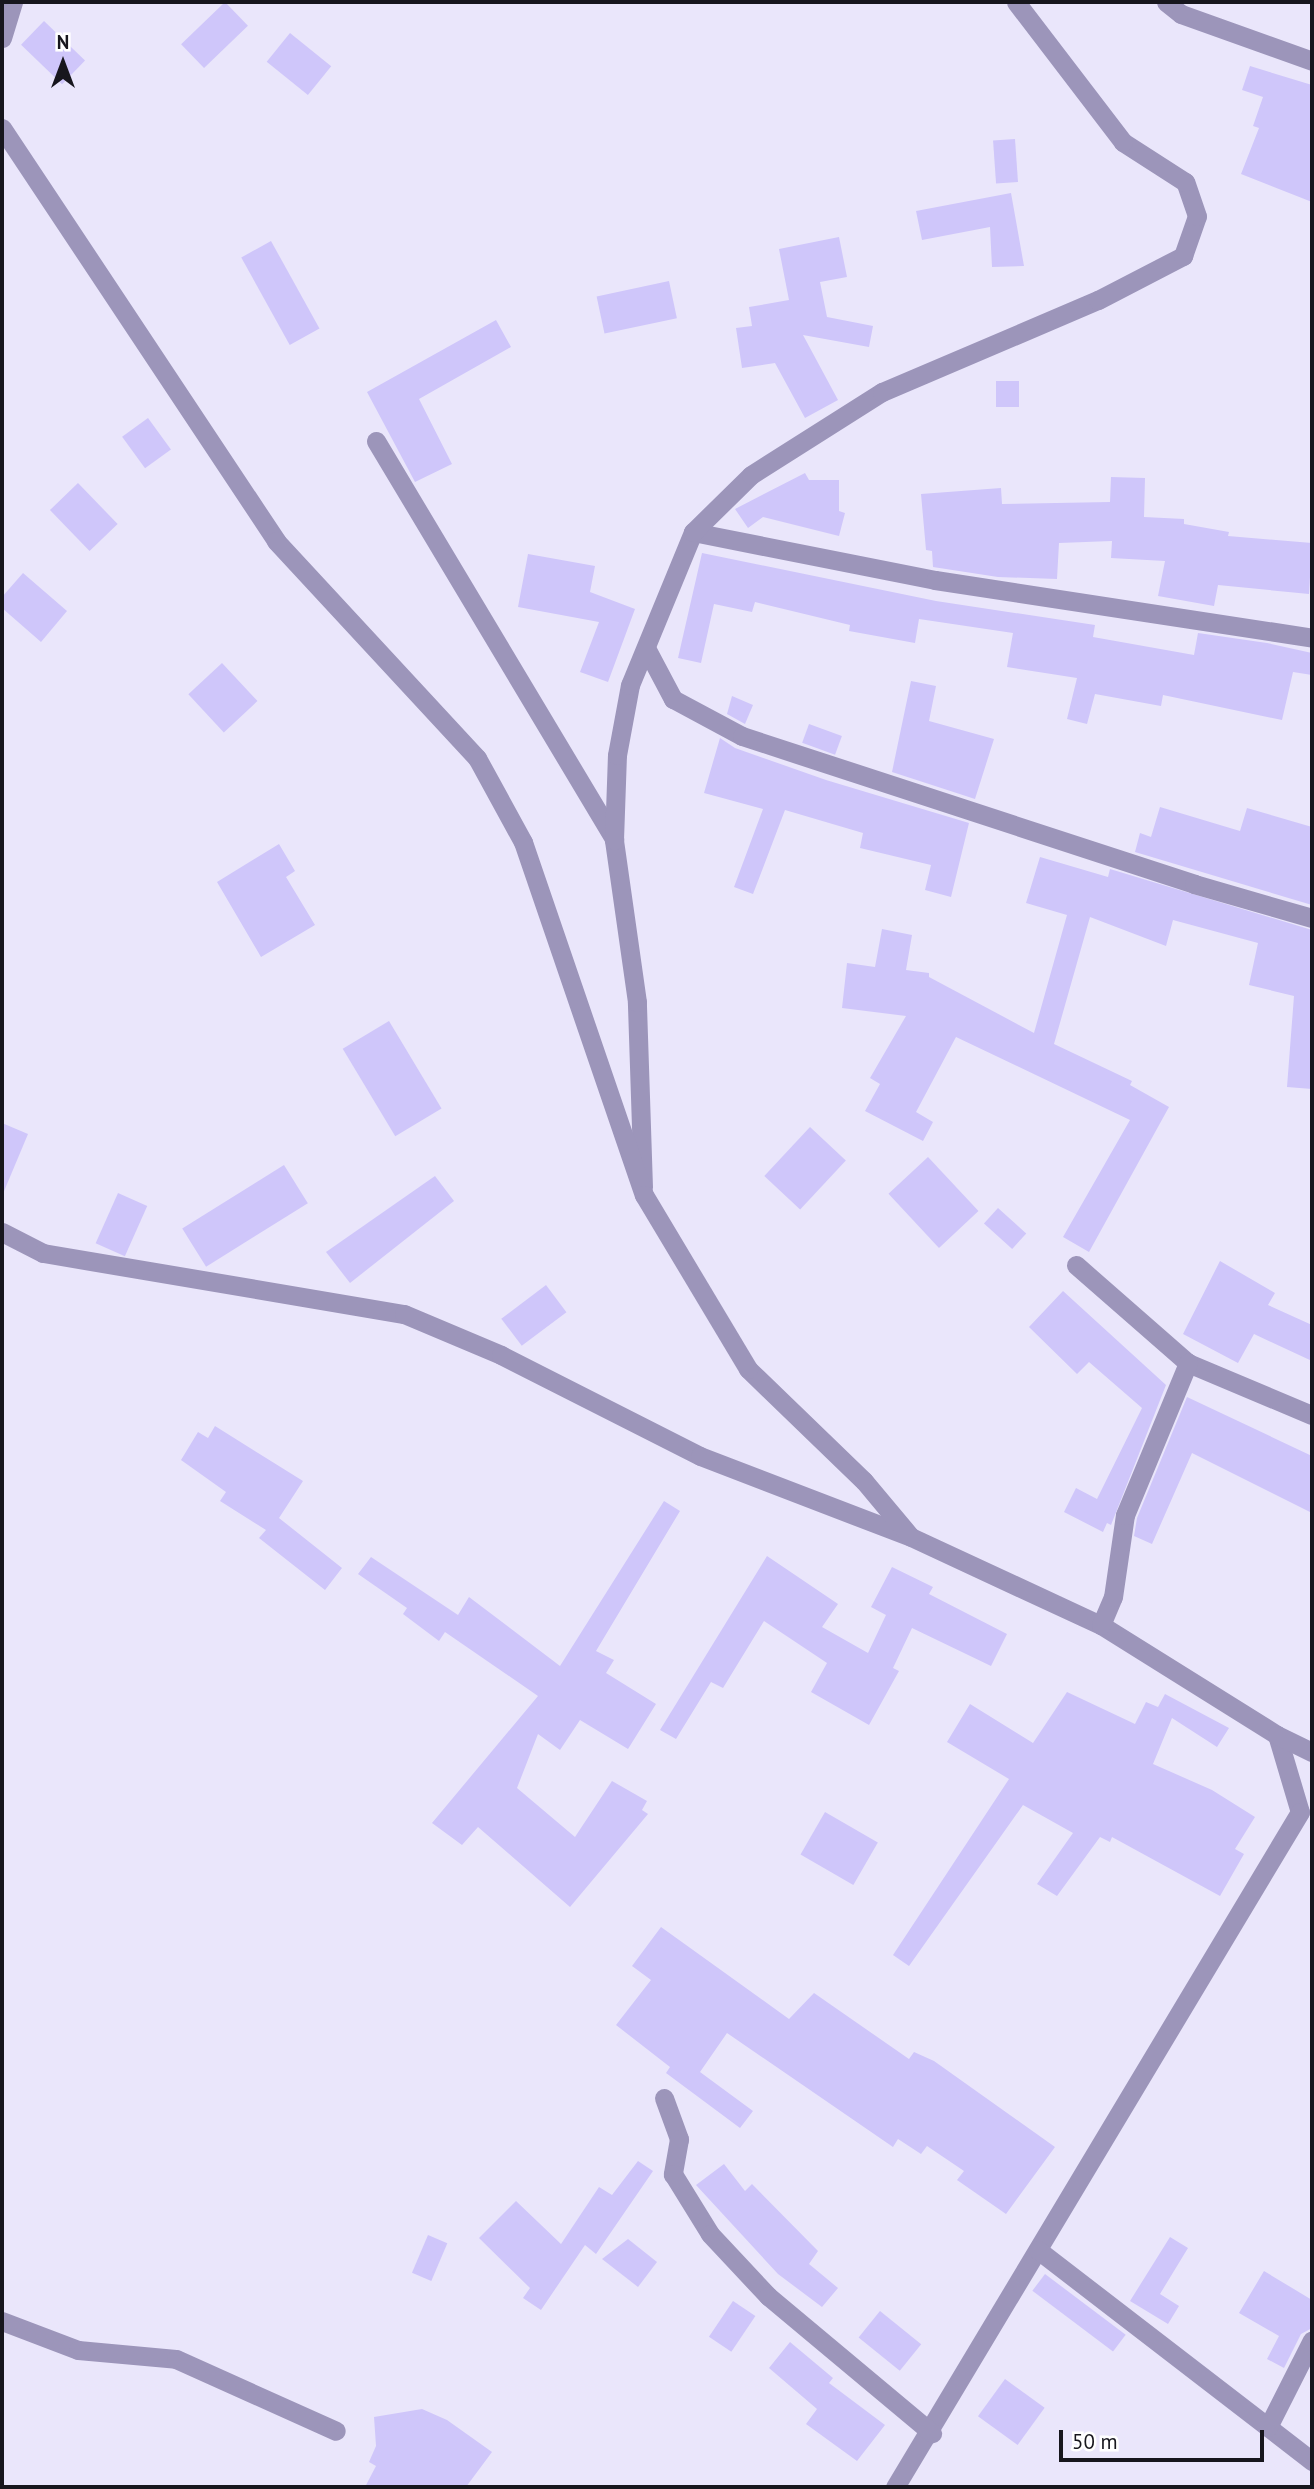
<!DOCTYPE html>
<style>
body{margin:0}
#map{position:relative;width:1314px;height:2489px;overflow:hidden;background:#eae6fb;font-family:"PT Sans",sans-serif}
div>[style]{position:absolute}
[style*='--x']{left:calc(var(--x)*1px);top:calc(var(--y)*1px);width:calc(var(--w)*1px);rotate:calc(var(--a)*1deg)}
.building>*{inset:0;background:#cfc6fa;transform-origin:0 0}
.minor>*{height:19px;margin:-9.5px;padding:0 9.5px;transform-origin:9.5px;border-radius:9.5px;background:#9c95ba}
.tertiary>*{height:19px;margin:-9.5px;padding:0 9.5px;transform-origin:9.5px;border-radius:9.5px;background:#9c95ba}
span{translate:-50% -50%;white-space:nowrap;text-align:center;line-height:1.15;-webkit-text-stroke:6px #fff;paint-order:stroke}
.frame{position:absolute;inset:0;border:4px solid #17161d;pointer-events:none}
.north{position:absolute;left:28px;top:28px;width:70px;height:70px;-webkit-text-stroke:5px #fff;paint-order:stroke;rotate:0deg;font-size:19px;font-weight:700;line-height:28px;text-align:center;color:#17161d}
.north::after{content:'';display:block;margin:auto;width:24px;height:32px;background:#17161d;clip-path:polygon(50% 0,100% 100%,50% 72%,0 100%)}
.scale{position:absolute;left:1059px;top:2430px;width:205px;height:32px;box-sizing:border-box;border:4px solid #17161d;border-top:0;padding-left:9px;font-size:21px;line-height:24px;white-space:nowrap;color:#17161d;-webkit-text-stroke:5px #fff;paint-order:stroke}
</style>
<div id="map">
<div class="building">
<div style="left:225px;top:2px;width:33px;height:61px;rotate:46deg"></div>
<div style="left:44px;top:21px;width:57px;height:33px;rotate:44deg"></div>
<div style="left:290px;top:33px;width:53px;height:37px;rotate:39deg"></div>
<div style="clip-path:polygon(1250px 66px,1312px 85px,1312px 202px,1241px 174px,1259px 128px,1253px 126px,1263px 97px,1242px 90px)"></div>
<div style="left:1015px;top:139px;width:43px;height:22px;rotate:86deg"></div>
<div style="clip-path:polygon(1011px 193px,1024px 266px,992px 267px,990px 227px,922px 240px,916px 211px)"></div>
<div style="clip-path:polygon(839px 237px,847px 277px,820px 282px,827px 317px,873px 326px,869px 347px,803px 335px,838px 400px,805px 418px,775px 363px,742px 368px,736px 328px,752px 326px,749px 307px,789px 300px,779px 249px)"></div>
<div style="left:271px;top:241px;width:100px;height:34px;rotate:61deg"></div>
<div style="left:669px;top:281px;width:38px;height:74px;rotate:78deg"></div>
<div style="clip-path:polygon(496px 320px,511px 347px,419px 399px,452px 464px,415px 482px,367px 392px)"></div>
<div style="left:996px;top:381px;width:23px;height:26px"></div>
<div style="left:148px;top:418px;width:39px;height:32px;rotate:54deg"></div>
<div style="clip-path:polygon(805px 473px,809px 480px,839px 480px,839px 511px,845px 513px,839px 536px,763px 517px,748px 528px,735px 509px)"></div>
<div style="clip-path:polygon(1111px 477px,1145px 478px,1144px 517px,1184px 519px,1184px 524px,1229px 532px,1228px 536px,1312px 543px,1309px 594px,1218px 585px,1214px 606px,1158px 596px,1165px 561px,1111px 558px,1112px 541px,1059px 543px,1057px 579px,998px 577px,933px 567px,932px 551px,926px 550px,921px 494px,1001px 488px,1002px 504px,1110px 502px)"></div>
<div style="left:78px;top:483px;width:57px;height:39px;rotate:46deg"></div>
<div style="clip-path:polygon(702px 553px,936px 601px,1095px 625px,1093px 637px,1194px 655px,1198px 633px,1267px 643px,1312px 653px,1312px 675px,1293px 672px,1282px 720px,1163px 695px,1161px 706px,1095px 694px,1087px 724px,1067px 719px,1077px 678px,1007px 667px,1013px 633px,919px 619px,915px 643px,849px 631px,850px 625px,755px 602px,752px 612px,714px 604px,701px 663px,678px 658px)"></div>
<div style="clip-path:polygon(528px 554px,595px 566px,590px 592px,635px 609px,608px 682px,580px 672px,599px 622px,518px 607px)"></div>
<div style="clip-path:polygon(23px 573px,67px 611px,41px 642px,2px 608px,2px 597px)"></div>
<div style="left:222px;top:663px;width:52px;height:46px;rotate:47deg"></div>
<div style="clip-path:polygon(911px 681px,936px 686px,929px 721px,994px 739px,975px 799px,892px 772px)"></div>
<div style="clip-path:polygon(732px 696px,753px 705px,745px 724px,727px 714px)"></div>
<div style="left:809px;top:724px;width:35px;height:20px;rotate:20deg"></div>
<div style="clip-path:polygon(720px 738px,735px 748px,826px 780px,969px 823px,951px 897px,925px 890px,931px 865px,860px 848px,863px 833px,785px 810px,753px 894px,734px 887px,763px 809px,704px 793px)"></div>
<div style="clip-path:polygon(1160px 807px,1240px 831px,1247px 808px,1312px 827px,1312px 905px,1135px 852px,1140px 833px,1151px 837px)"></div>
<div style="clip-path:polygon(279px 844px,295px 871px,286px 877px,315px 925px,261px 957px,217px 882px)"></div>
<div style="clip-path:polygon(1040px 857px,1108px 877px,1110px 869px,1312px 930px,1312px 1089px,1287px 1087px,1294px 996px,1249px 985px,1258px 943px,1173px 920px,1166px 946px,1090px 917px,1054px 1044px,1132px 1081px,1130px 1085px,1169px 1107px,1089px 1252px,1063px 1237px,1130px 1120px,956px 1037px,916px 1112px,933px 1122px,923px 1141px,865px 1111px,880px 1084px,870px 1078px,906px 1016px,842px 1008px,847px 963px,875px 967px,882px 929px,912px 935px,906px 970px,929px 973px,929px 977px,1034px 1033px,1067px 915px,1026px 903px)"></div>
<div style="left:389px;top:1021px;width:102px;height:54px;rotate:59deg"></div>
<div style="clip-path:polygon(2px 1123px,28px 1134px,2px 1196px)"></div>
<div style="left:810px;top:1127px;width:49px;height:67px;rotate:43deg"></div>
<div style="left:928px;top:1157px;width:74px;height:54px;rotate:47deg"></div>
<div style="left:284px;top:1165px;width:45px;height:120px;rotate:58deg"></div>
<div style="clip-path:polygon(435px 1176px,454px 1201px,350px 1283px,326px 1252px)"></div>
<div style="left:118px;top:1193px;width:32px;height:55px;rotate:24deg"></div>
<div style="left:998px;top:1208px;width:38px;height:21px;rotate:42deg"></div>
<div style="clip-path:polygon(1220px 1261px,1275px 1293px,1268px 1305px,1312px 1325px,1312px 1361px,1254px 1334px,1238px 1363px,1183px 1334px)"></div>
<div style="left:546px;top:1285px;width:34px;height:56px;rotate:53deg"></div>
<div style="clip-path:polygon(1063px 1291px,1166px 1385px,1111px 1525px,1107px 1523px,1103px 1532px,1064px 1512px,1076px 1488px,1097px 1499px,1142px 1408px,1089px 1362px,1077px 1374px,1029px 1327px)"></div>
<div style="clip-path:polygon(1187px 1397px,1312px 1456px,1312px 1513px,1192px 1453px,1152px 1544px,1134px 1536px,1137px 1518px)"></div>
<div style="clip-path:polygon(215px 1426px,303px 1481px,279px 1518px,342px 1568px,325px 1590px,259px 1538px,266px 1530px,220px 1501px,226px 1492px,181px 1460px,198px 1432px,208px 1438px)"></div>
<div style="clip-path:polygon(664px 1501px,680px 1511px,596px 1651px,614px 1660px,606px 1673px,656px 1704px,628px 1749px,580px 1720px,560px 1750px,538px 1734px,517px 1788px,575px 1837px,612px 1781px,647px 1801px,642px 1810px,648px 1814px,570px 1907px,478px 1827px,462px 1845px,432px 1823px,538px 1696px,445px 1632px,439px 1641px,403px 1614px,407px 1608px,358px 1574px,371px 1557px,458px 1615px,469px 1597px,560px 1666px)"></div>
<div style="clip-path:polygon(767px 1556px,838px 1604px,822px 1627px,868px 1653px,886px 1615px,871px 1607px,892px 1567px,933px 1587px,929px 1594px,1007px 1634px,991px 1666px,912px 1628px,893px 1668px,899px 1671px,869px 1725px,811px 1692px,827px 1663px,764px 1621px,723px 1688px,711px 1682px,676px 1739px,660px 1730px)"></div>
<div style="clip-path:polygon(1067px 1692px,1135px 1724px,1146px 1702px,1158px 1707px,1165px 1694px,1229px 1728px,1217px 1747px,1172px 1718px,1153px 1764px,1212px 1790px,1255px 1817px,1235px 1849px,1244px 1854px,1220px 1896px,1112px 1837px,1110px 1842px,1100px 1837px,1057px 1896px,1037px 1884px,1073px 1833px,1023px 1805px,909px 1966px,893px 1955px,1009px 1779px,947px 1742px,970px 1704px,1033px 1743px)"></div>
<div style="left:825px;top:1812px;width:61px;height:49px;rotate:30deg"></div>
<div style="clip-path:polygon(661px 1927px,789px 2019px,814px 1993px,909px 2059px,914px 2052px,934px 2061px,1055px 2147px,1006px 2214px,957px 2180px,964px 2171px,927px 2146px,921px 2154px,898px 2139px,893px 2147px,727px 2033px,700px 2072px,753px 2111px,740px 2128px,666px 2073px,670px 2067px,616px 2025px,651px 1980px,632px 1966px)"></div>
<div style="clip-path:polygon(638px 2161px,653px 2171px,596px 2254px,585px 2245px,541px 2310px,523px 2298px,530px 2288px,479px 2238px,516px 2201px,561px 2244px,599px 2187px,612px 2195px)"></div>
<div style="clip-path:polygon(724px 2164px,745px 2191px,752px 2184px,818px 2251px,809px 2264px,838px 2288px,822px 2307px,778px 2274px,696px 2185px)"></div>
<div style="left:428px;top:2235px;width:21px;height:41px;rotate:23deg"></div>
<div style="clip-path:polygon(1170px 2237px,1188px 2248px,1160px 2294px,1179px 2306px,1168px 2324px,1130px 2301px)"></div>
<div style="clip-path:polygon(628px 2239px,657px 2262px,638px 2287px,602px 2259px)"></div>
<div style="clip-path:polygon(1264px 2271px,1312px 2300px,1312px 2328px,1301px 2334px,1284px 2368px,1267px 2359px,1279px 2336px,1239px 2313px)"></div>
<div style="left:1045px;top:2274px;width:101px;height:21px;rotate:37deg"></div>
<div style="left:733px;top:2301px;width:27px;height:43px;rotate:34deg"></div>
<div style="left:880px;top:2311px;width:53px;height:34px;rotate:39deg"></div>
<div style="clip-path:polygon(790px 2342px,833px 2378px,829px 2383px,885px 2425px,857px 2461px,806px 2424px,817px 2409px,769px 2368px)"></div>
<div style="left:1005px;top:2379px;width:49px;height:46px;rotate:36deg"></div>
<div style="clip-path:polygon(422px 2409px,447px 2420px,492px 2452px,466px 2487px,365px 2487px,376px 2466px,369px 2462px,376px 2446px,374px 2417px)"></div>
</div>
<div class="minor">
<div style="--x:1166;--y:2;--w:19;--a:39"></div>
<div style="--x:1181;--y:14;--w:139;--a:19.7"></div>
<div style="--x:2;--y:38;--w:38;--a:-73"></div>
<div style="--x:376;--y:441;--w:464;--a:59.1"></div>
<div style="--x:693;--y:532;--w:247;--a:11.2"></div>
<div style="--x:935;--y:580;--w:381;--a:8.7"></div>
<div style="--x:646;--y:648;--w:58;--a:62.1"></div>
<div style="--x:673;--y:699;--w:78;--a:28.2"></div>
<div style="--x:742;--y:736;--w:476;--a:18.1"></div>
<div style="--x:1194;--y:884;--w:123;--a:16.1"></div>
<div style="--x:643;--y:1187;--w:185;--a:-91.9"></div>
<div style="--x:637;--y:1002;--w:164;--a:-98.1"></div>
<div style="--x:614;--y:840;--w:85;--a:-88"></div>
<div style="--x:617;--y:755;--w:71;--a:-79.5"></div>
<div style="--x:630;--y:685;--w:165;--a:-67.6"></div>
<div style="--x:693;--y:532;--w:81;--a:-44.5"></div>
<div style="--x:751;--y:475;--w:155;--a:-32.4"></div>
<div style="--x:882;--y:392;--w:235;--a:-23.1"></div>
<div style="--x:1098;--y:300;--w:96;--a:-27.4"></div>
<div style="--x:1183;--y:256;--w:42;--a:-70.7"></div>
<div style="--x:1197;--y:216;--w:36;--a:-109"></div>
<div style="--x:1185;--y:182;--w:74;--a:-147.2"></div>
<div style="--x:1123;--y:142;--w:176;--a:-127.4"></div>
<div style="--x:2;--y:1232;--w:46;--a:27.1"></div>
<div style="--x:43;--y:1253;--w:366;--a:9.6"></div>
<div style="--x:404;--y:1314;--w:105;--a:22.9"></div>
<div style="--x:501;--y:1355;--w:223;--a:26.9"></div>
<div style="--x:700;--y:1456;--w:226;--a:21"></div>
<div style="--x:911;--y:1537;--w:209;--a:24.9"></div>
<div style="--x:1101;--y:1625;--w:208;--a:32"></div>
<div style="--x:1277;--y:1735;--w:80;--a:73.4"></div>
<div style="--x:1300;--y:1812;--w:787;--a:120.96"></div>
<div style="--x:1076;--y:1265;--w:149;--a:41.2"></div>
<div style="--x:1188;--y:1363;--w:134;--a:22.8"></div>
<div style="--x:748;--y:1369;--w:161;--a:44"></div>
<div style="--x:864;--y:1481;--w:72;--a:50.1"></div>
<div style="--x:1101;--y:1625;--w:30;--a:-67"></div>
<div style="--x:1113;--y:1597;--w:83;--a:-81.7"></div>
<div style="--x:1125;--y:1515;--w:165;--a:-67.5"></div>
<div style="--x:1277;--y:1735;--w:39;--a:26"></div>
<div style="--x:664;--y:2098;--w:44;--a:69.9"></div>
<div style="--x:679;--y:2139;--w:36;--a:100"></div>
<div style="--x:673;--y:2174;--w:70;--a:58.3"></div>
<div style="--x:710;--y:2234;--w:85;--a:46.9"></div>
<div style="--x:768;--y:2296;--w:214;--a:39.9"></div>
<div style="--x:1038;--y:2250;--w:346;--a:37.6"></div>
<div style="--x:2;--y:2321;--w:81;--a:20.9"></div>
<div style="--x:78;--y:2350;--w:98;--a:5.2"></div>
<div style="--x:176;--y:2359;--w:175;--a:24.2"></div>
<div style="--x:1268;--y:2427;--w:97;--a:-63.2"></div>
</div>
<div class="tertiary">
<div style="--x:2;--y:128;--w:496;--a:56.4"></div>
<div style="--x:276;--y:541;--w:296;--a:47.2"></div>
<div style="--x:477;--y:758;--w:96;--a:61.3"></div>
<div style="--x:523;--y:842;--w:373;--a:71.1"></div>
<div style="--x:644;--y:1195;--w:203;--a:59.1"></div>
</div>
<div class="frame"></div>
<div class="north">N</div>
<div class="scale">50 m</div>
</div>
